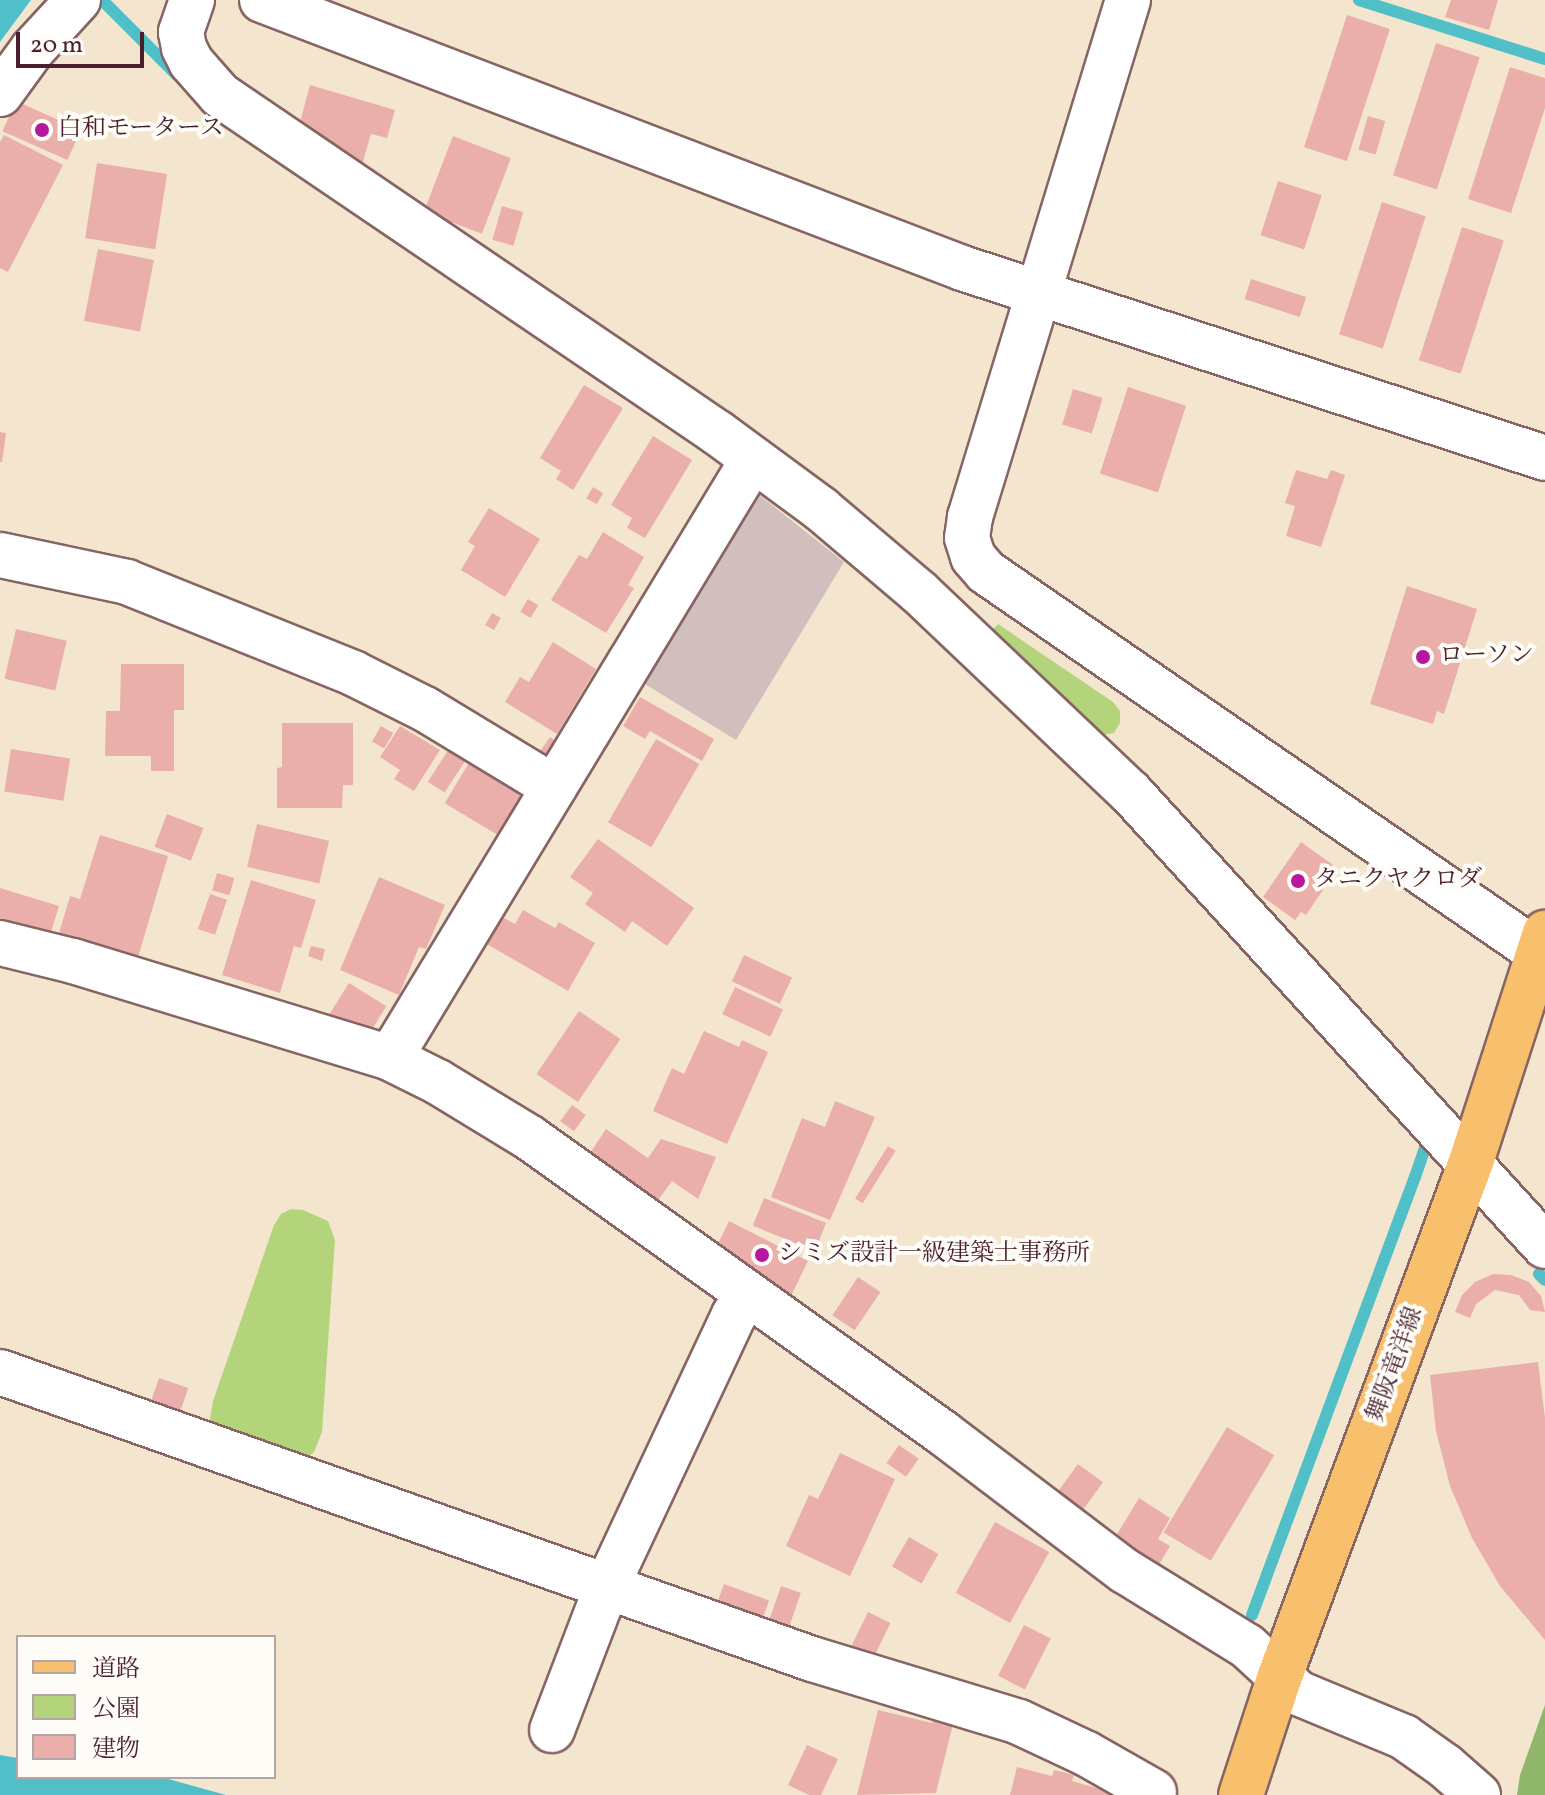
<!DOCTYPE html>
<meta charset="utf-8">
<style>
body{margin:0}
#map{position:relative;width:1545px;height:1795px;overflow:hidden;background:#f4e6ce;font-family:Vollkorn,"Noto Serif JP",serif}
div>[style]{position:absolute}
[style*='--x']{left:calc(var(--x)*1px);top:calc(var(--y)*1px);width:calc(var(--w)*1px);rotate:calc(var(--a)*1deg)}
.industrial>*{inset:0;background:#d1bfbd}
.green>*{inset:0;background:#b4d47b}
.forest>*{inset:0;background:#8fb66b}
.water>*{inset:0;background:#51bfc8}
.stream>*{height:12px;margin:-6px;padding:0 6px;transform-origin:6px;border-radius:6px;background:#51bfc8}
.building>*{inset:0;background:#eaafab;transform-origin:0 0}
.roads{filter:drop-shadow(2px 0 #866564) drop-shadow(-2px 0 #866564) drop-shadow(0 2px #866564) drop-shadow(0 -2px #866564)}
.minor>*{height:44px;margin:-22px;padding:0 22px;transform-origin:22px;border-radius:22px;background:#fff}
.major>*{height:44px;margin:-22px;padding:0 22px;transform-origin:22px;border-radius:22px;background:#f8bf6c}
.dots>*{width:22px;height:22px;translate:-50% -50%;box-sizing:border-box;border:4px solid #fdfcf7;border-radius:50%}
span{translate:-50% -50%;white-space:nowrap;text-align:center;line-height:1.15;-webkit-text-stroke:8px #fdfcf7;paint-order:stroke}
.poi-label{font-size:24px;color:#4a1f2b}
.left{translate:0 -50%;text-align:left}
.street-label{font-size:24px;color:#4a1f2b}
.legend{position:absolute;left:16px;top:1635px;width:260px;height:144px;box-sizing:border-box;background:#fdfcf7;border:2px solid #b5a4a5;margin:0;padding:10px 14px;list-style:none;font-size:24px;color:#4a1f2b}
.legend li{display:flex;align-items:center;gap:16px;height:40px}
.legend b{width:40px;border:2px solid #b5a4a5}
.scale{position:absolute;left:16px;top:32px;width:128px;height:36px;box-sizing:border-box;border:4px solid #4a1f2b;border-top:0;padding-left:10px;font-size:24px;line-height:28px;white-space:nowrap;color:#4a1f2b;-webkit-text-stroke:6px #fdfcf7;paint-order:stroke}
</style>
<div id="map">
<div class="industrial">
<div style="clip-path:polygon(758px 494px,844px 562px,736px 740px,635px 678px,746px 496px)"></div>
</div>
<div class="green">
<div style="clip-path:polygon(998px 624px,1113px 702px,1120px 711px,1120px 723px,1114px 733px,1102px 735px,1093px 730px,991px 632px)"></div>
<div style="clip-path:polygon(291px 1209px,303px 1210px,328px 1221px,335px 1240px,322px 1432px,314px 1452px,301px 1462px,217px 1434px,210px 1419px,213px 1401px,274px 1225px,281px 1214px)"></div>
</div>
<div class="forest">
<div style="clip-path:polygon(1545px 1705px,1545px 1795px,1517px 1795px,1520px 1775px)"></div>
</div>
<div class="water">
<div style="clip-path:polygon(0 0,31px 0,0 42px)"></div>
<div style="clip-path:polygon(0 1755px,18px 1758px,18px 1777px,161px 1777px,226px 1795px,0 1795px)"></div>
</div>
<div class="stream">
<div style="--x:102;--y:0;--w:107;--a:45"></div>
<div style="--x:1359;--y:0;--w:195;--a:17.6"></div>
<div style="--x:1539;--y:1274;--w:8;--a:45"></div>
<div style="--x:1252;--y:1615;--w:467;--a:-69.6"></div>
<div style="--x:1415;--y:1177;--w:36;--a:-71"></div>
<div style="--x:1427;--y:1143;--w:9;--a:-131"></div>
</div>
<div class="building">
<div style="clip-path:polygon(1451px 0,1498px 0,1489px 30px,1445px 17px)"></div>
<div style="left:1347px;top:15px;width:45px;height:139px;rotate:18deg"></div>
<div style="left:1436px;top:43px;width:46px;height:139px;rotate:18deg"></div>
<div style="clip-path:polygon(1510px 67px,1545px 78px,1545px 108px,1511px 213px,1468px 199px)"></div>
<div style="clip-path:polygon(310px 85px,395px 110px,387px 138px,371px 134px,361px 168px,299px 126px)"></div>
<div style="left:16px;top:101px;width:71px;height:33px;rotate:24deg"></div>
<div style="left:1368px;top:116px;width:18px;height:35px;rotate:16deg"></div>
<div style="clip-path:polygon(4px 135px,63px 165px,8px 272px,0 268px,0 142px)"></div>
<div style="left:453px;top:136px;width:62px;height:81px;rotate:21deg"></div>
<div style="left:97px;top:163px;width:71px;height:76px;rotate:9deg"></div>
<div style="left:1278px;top:181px;width:46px;height:57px;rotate:18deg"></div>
<div style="left:1382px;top:202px;width:46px;height:139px;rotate:18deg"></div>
<div style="left:502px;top:206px;width:22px;height:35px;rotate:16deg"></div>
<div style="left:1462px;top:227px;width:44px;height:140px;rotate:18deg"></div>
<div style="left:98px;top:249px;width:57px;height:73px;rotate:11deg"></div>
<div style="left:1251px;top:279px;width:58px;height:21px;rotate:18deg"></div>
<div style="clip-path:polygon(584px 385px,623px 408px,573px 490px,556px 479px,561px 471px,540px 458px)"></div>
<div style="left:1128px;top:387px;width:61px;height:91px;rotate:18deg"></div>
<div style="left:1073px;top:389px;width:31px;height:37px;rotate:17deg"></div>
<div style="clip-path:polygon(0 432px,6px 433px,2px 462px,0 462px)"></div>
<div style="clip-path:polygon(653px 436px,692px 460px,645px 538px,627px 528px,632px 518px,611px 505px)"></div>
<div style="clip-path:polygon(1296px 470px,1327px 479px,1331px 470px,1345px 475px,1321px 547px,1286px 536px,1295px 506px,1285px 503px)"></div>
<div style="left:593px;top:487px;width:12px;height:13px;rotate:31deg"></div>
<div style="clip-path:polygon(489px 508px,540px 539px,505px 597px,461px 570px,475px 546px,468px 542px)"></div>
<div style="clip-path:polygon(603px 532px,644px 557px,628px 585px,634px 588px,606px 633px,551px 600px,579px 555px,587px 559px)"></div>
<div style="clip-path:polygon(1407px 586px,1477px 609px,1444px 714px,1437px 711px,1433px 724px,1370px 704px)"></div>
<div style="left:528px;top:599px;width:12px;height:15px;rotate:31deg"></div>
<div style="left:492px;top:613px;width:10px;height:14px;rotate:29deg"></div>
<div style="left:16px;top:629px;width:52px;height:51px;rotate:13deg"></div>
<div style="clip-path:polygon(553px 642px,596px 669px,557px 734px,505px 702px,520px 677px,529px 682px)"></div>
<div style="clip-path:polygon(121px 664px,184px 664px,184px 710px,174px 710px,174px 771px,151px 771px,151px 756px,105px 756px,106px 711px,120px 711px)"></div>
<div style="clip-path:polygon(640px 697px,714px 739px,702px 761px,650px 731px,645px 739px,623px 726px)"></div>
<div style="clip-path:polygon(282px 723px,353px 723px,353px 785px,343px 785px,342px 808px,277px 808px,277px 768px,282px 767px)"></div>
<div style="left:381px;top:726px;width:14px;height:18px;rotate:30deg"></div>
<div style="clip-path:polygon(400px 726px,440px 750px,414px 791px,394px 779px,400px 770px,380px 757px)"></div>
<div style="left:550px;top:737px;width:12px;height:17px;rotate:35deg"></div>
<div style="left:656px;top:739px;width:50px;height:96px;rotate:30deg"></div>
<div style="left:11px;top:749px;width:60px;height:43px;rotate:9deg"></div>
<div style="left:449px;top:749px;width:20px;height:39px;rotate:33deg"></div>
<div style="left:473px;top:756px;width:63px;height:55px;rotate:31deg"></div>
<div style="left:167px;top:814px;width:39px;height:35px;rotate:21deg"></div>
<div style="left:257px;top:824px;width:74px;height:44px;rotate:13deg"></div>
<div style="clip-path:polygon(100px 835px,168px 856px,136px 964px,57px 940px,70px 896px,80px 899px)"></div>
<div style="clip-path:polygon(598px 839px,694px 908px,667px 946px,632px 921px,625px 932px,585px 904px,593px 893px,570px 877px)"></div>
<div style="clip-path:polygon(1301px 842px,1333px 865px,1320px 883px,1325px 887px,1306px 915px,1301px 912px,1295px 920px,1263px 897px)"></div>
<div style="left:217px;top:873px;width:18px;height:18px;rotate:16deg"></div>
<div style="clip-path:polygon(379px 877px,445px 905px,426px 949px,419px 947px,399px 995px,340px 970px)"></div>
<div style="clip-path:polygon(251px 880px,316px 900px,301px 948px,294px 946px,280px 993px,222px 975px)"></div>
<div style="clip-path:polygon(0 888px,59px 906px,47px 945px,0 930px)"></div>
<div style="left:210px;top:894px;width:18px;height:37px;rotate:19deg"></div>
<div style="clip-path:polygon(523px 910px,555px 928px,559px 922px,595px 943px,568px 991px,478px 939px,493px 912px,515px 924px)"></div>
<div style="clip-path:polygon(311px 946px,325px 949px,322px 961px,308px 956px)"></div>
<div style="left:744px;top:955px;width:53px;height:29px;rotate:25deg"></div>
<div style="left:349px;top:983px;width:44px;height:39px;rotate:32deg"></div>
<div style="left:735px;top:987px;width:53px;height:30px;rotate:25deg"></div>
<div style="left:579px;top:1011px;width:50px;height:76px;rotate:34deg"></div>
<div style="clip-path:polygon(704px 1031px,739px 1047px,742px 1040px,768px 1052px,727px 1144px,653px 1111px,672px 1068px,684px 1074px)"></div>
<div style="clip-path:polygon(835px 1101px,875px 1117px,830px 1220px,771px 1197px,802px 1118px,825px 1127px)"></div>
<div style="left:572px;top:1105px;width:17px;height:20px;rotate:36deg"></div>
<div style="clip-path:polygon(606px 1129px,648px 1158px,661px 1139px,716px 1157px,698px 1199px,672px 1181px,653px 1207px,586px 1159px)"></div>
<div style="left:888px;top:1146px;width:9px;height:62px;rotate:32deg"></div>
<div style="left:764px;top:1198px;width:67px;height:30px;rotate:22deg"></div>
<div style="clip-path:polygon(729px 1221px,808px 1261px,788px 1302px,748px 1272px,750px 1267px,716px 1248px)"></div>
<div style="clip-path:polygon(1493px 1274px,1511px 1275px,1529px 1282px,1541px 1296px,1545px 1312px,1530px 1310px,1519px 1295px,1495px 1290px,1476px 1304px,1470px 1318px,1455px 1312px,1462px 1295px,1475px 1282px)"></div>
<div style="left:858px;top:1277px;width:27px;height:46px;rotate:34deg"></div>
<div style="clip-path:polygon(1538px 1362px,1545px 1418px,1545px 1640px,1500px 1586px,1472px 1538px,1450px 1486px,1436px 1431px,1430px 1375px)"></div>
<div style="left:159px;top:1378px;width:31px;height:35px;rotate:19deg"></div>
<div style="left:1227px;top:1427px;width:55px;height:123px;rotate:31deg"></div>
<div style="left:899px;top:1445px;width:24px;height:22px;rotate:35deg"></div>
<div style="clip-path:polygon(840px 1453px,895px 1479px,850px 1576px,786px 1546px,809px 1495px,818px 1499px)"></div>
<div style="left:1078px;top:1464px;width:31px;height:36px;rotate:36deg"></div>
<div style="clip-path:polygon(1139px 1498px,1170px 1518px,1158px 1539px,1170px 1546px,1157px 1568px,1113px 1541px)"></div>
<div style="left:995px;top:1522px;width:62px;height:81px;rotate:29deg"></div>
<div style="left:909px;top:1537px;width:34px;height:34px;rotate:30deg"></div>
<div style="left:724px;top:1584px;width:48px;height:27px;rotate:20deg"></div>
<div style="left:781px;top:1586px;width:21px;height:39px;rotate:19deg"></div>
<div style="left:868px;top:1612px;width:25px;height:42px;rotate:26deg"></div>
<div style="left:1024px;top:1625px;width:30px;height:57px;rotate:27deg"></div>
<div style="clip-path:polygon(878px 1710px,932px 1723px,934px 1719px,953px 1724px,936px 1793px,857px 1795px)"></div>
<div style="clip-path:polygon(807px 1745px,838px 1759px,821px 1795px,809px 1795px,788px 1785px)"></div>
<div style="clip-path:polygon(1017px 1767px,1052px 1776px,1054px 1770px,1074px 1775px,1072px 1781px,1121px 1795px,1010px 1795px)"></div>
</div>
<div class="roads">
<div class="minor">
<div style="--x:192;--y:0;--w:34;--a:109"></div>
<div style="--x:181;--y:32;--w:16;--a:79"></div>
<div style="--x:184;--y:48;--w:16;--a:63"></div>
<div style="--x:191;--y:62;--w:44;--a:48.7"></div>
<div style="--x:220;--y:95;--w:602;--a:34.17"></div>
<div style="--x:718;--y:433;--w:128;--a:36.4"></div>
<div style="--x:821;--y:509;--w:128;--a:40.3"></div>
<div style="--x:919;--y:592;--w:291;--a:43.5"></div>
<div style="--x:1130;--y:792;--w:615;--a:47.57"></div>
<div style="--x:262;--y:0;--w:750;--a:20.95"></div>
<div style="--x:962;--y:268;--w:613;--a:18.05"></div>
<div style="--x:1128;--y:0;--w:541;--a:106.99"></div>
<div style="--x:970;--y:517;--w:21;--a:98"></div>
<div style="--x:967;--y:538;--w:20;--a:72"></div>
<div style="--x:973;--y:557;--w:20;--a:49"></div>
<div style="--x:986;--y:572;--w:679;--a:34.56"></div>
<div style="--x:0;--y:94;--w:54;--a:-54"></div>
<div style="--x:32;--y:50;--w:68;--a:-47.4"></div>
<div style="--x:0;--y:555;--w:130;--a:12"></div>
<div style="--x:127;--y:582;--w:244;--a:21.9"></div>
<div style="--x:353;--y:673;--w:80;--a:26.6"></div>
<div style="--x:425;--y:709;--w:151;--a:31.2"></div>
<div style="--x:0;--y:943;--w:75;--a:13.9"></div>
<div style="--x:73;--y:961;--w:332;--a:17"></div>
<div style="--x:390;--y:1058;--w:54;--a:26.6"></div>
<div style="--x:438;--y:1082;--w:108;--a:31.3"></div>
<div style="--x:530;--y:1138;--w:508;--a:35.54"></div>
<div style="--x:943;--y:1433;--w:228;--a:37.2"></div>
<div style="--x:1125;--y:1571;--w:143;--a:31.6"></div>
<div style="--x:1247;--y:1646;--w:69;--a:42.7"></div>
<div style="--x:1298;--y:1693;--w:115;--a:22.5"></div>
<div style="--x:1404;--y:1737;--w:50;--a:35.3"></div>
<div style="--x:1445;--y:1766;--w:44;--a:41.3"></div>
<div style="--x:390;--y:1058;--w:700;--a:-58.78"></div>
<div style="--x:0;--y:1372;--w:861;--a:19.47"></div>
<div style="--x:812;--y:1659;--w:216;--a:16.9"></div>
<div style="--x:1019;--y:1722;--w:75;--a:25.2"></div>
<div style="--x:1087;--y:1754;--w:77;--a:29.6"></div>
<div style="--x:552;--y:1730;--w:154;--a:-69.1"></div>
<div style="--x:607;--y:1586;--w:299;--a:-64.9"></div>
<div style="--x:734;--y:1315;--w:25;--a:-56"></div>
</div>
<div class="major">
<div style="--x:1241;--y:1795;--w:125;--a:-71.9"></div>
<div style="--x:1280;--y:1676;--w:548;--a:-69.62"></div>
<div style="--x:1471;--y:1162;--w:241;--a:-72.1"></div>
</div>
</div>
<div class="dots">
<div style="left:42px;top:130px;background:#b5179e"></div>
<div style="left:1423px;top:657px;background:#b5179e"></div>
<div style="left:1298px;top:881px;background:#b5179e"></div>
<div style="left:762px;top:1255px;background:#b5179e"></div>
</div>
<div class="poi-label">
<span class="left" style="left:58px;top:130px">白和モータース</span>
<span class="left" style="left:1439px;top:657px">ローソン</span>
<span class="left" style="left:1314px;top:881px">タニクヤクロダ</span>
<span class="left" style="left:778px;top:1255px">シミズ設計一級建築士事務所</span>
</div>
<div class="street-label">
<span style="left:1396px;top:1365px;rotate:-70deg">舞阪竜洋線</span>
</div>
<ul class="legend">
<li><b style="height:10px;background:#f8bf6c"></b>道路</li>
<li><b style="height:22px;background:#b4d47b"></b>公園</li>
<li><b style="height:22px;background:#eaafab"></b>建物</li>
</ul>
<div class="scale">20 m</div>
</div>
